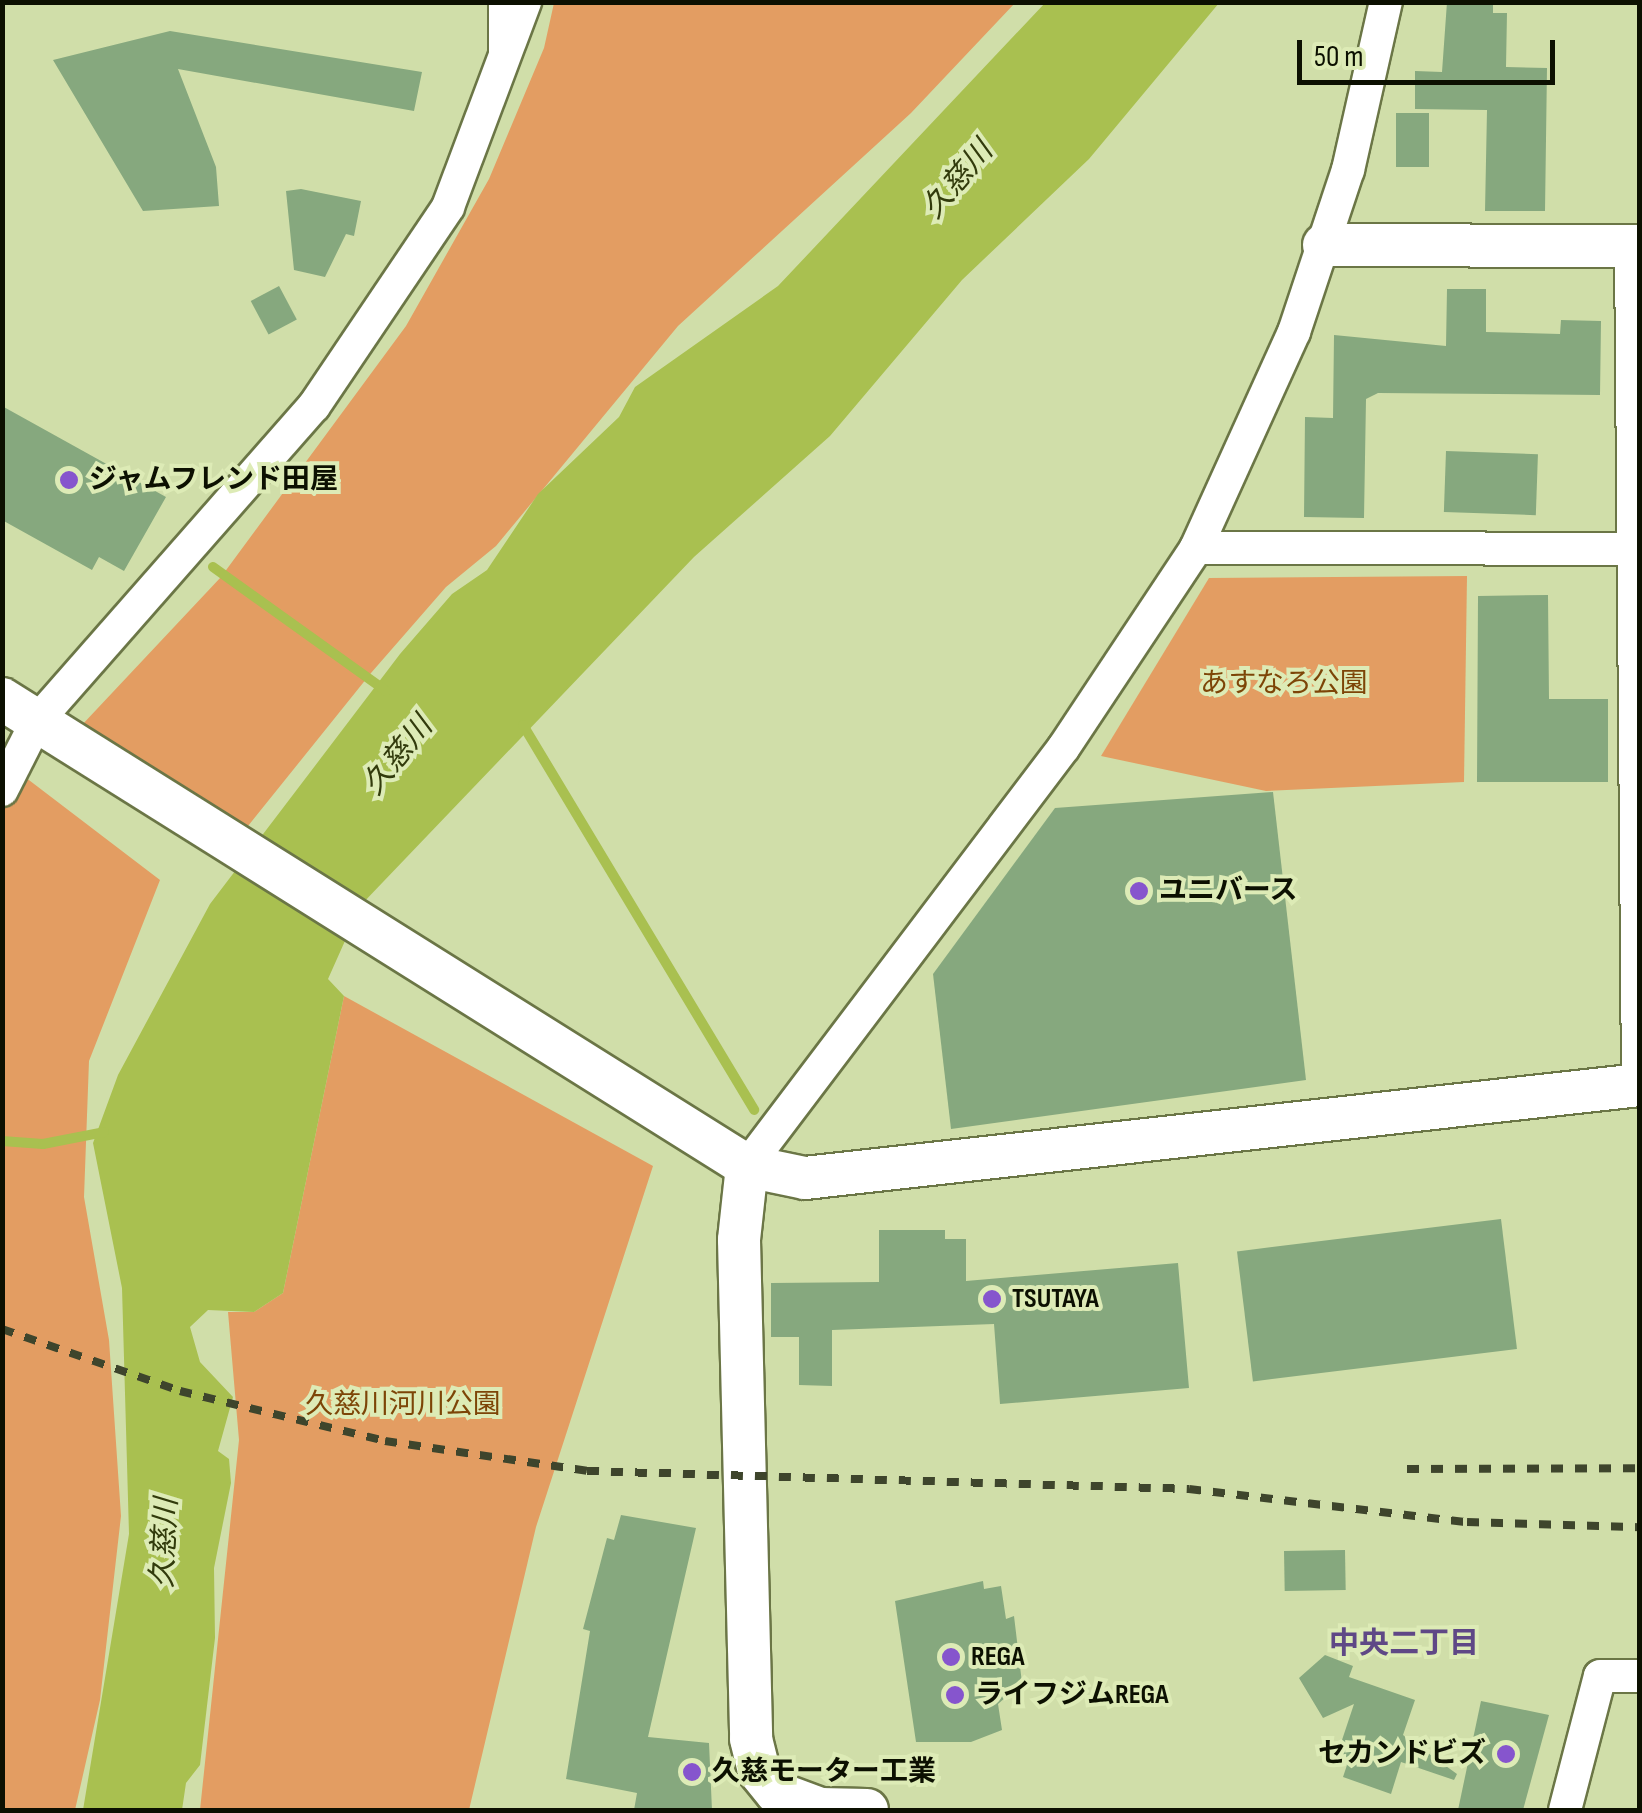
<!DOCTYPE html>
<meta charset="utf-8">
<style>
body{margin:0}
#map{position:relative;width:1642px;height:1813px;overflow:hidden;background:#d0dea9;font-family:"Sofia Sans Condensed","Noto Sans JP",sans-serif}
div>[style]{position:absolute}
[style*='--x']{left:calc(var(--x)*1px);top:calc(var(--y)*1px);width:calc(var(--w)*1px);rotate:calc(var(--a)*1deg)}
.green>*{inset:0;background:#e39d62}
.water>*{inset:0;background:#a9c050}
.stream>*{height:10px;margin:-5px;padding:0 5px;transform-origin:5px;border-radius:5px;background:#a9c050}
.building>*{inset:0;background:#86a87e;transform-origin:0 0}
.roads{filter:drop-shadow(2px 0 #6b7646) drop-shadow(-2px 0 #6b7646) drop-shadow(0 2px #6b7646) drop-shadow(0 -2px #6b7646)}
.pedestrian>*{height:25px;margin:-12.5px;padding:0 12.5px;transform-origin:12.5px;border-radius:12.5px;background:#fff}
.minor>*{height:32px;margin:-16px;padding:0 16px;transform-origin:16px;border-radius:16px;background:#fff}
.tertiary>*{height:42px;margin:-21px;padding:0 21px;transform-origin:21px;border-radius:21px;background:#fff}
.rail>*{height:8px;margin-top:-4px;transform-origin:0;background:repeating-linear-gradient(90deg,#3e452c 0 12px,transparent 0 24px)}
.dots>*{width:28px;height:28px;translate:-50% -50%;box-sizing:border-box;border:5px solid #ddebb6;border-radius:50%}
span{translate:-50% -50%;white-space:nowrap;text-align:center;line-height:1.15;-webkit-text-stroke:8px #ddebb6;paint-order:stroke}
.poi-label{font-size:28px;color:#0c1001;font-weight:700}
.left{translate:0 -50%;text-align:left}
.right{translate:-100% -50%;text-align:right}
.park-label{font-size:28px;color:#7d4507}
.water-label{font-size:30px;color:#323b0c;font-style:italic}
.neighbourhood-label{font-size:30px;color:#5f4886;font-weight:700}
.frame{position:absolute;inset:0;border:5px solid #0c1001;pointer-events:none}
.scale{position:absolute;left:1297px;top:40px;width:258px;height:45px;box-sizing:border-box;border:5px solid #0c1001;border-top:0;padding-left:12px;font-size:30px;line-height:35px;white-space:nowrap;color:#0c1001;-webkit-text-stroke:8px #ddebb6;paint-order:stroke}
</style>
<div id="map">
<div class="green">
<div style="clip-path:polygon(554px 3px,1015px 3px,911px 113px,678px 326px,496px 546px,446px 587px,371px 673px,244px 831px,81px 726px,221px 577px,406px 326px,489px 179px,544px 48px)"></div>
<div style="clip-path:polygon(1467px 576px,1464px 782px,1266px 791px,1101px 756px,1209px 578px)"></div>
<div style="clip-path:polygon(21px 774px,160px 880px,89px 1061px,84px 1197px,109px 1340px,121px 1516px,100px 1700px,75px 1810px,3px 1810px,2px 809px)"></div>
<div style="clip-path:polygon(344px 996px,653px 1166px,536px 1527px,469px 1810px,200px 1810px,239px 1440px,228px 1312px,254px 1312px,283px 1293px)"></div>
</div>
<div class="water">
<div style="clip-path:polygon(1045px 3px,1219px 3px,1089px 159px,962px 280px,830px 436px,694px 557px,361px 905px,328px 979px,344px 996px,283px 1293px,254px 1312px,208px 1310px,190px 1327px,200px 1362px,233px 1397px,218px 1451px,229px 1459px,231px 1483px,214px 1568px,215px 1638px,200px 1765px,186px 1783px,182px 1810px,83px 1810px,129px 1534px,122px 1288px,93px 1143px,118px 1075px,210px 904px,400px 654px,452px 594px,487px 570px,538px 494px,619px 417px,635px 387px,778px 286px)"></div>
</div>
<div class="stream">
<div style="--x:213;--y:567;--w:213;--a:35.6"></div>
<div style="--x:523;--y:725;--w:449;--a:59"></div>
<div style="--x:2;--y:1141;--w:41;--a:4.2"></div>
<div style="--x:43;--y:1144;--w:62;--a:-11.1"></div>
</div>
<div class="building">
<div style="clip-path:polygon(1447px 2px,1493px 2px,1493px 13px,1507px 13px,1506px 67px,1547px 68px,1545px 211px,1485px 211px,1487px 110px,1415px 109px,1415px 71px,1442px 72px)"></div>
<div style="clip-path:polygon(170px 31px,422px 72px,414px 111px,178px 69px,216px 167px,219px 206px,143px 211px,53px 60px)"></div>
<div style="left:1396px;top:113px;width:33px;height:54px"></div>
<div style="clip-path:polygon(301px 189px,361px 201px,354px 236px,346px 234px,325px 277px,294px 270px,286px 191px)"></div>
<div style="left:279px;top:286px;width:38px;height:32px;rotate:62deg"></div>
<div style="clip-path:polygon(1447px 289px,1486px 289px,1486px 332px,1560px 334px,1561px 320px,1601px 321px,1600px 395px,1378px 393px,1366px 399px,1364px 518px,1304px 517px,1305px 417px,1333px 418px,1334px 335px,1446px 346px)"></div>
<div style="clip-path:polygon(2px 406px,166px 497px,124px 571px,99px 557px,92px 570px,2px 520px)"></div>
<div style="left:1446px;top:451px;width:92px;height:61px;rotate:2deg"></div>
<div style="clip-path:polygon(1548px 595px,1549px 699px,1608px 699px,1608px 782px,1477px 782px,1478px 596px)"></div>
<div style="clip-path:polygon(1273px 792px,1306px 1080px,951px 1129px,933px 974px,1055px 808px)"></div>
<div style="left:1501px;top:1219px;width:131px;height:266px;rotate:83deg"></div>
<div style="clip-path:polygon(879px 1230px,945px 1230px,945px 1239px,966px 1239px,966px 1281px,1178px 1263px,1189px 1388px,1000px 1404px,994px 1324px,832px 1330px,832px 1386px,799px 1385px,799px 1337px,771px 1337px,771px 1283px,879px 1282px)"></div>
<div style="clip-path:polygon(621px 1515px,696px 1528px,648px 1737px,709px 1743px,712px 1810px,634px 1810px,637px 1793px,566px 1779px,590px 1631px,583px 1629px,607px 1538px,614px 1540px)"></div>
<div style="left:1345px;top:1550px;width:40px;height:61px;rotate:89deg"></div>
<div style="clip-path:polygon(983px 1581px,984px 1589px,1001px 1586px,1006px 1619px,1014px 1616px,1022px 1683px,998px 1704px,1002px 1730px,971px 1742px,916px 1742px,895px 1601px)"></div>
<div style="clip-path:polygon(1325px 1655px,1353px 1666px,1349px 1677px,1415px 1700px,1403px 1735px,1457px 1774px,1454px 1780px,1401px 1762px,1391px 1794px,1343px 1777px,1348px 1762px,1336px 1758px,1354px 1704px,1323px 1718px,1299px 1678px)"></div>
<div style="clip-path:polygon(1481px 1701px,1549px 1715px,1523px 1810px,1458px 1810px)"></div>
</div>
<div class="roads">
<div class="pedestrian">
<div style="--x:501;--y:52;--w:50;--a:-90"></div>
</div>
<div class="minor">
<div style="--x:1631;--y:246;--w:839;--a:89.52"></div>
<div style="--x:1196;--y:548;--w:439;--a:0.1"></div>
<div style="--x:2;--y:790;--w:77;--a:-63.1"></div>
<div style="--x:37;--y:721;--w:419;--a:-48.7"></div>
<div style="--x:314;--y:406;--w:240;--a:-56"></div>
<div style="--x:448;--y:207;--w:219;--a:-69.4"></div>
<div style="--x:747;--y:1166;--w:525;--a:-52.89"></div>
<div style="--x:1064;--y:747;--w:239;--a:-56.4"></div>
<div style="--x:1196;--y:548;--w:237;--a:-65.6"></div>
<div style="--x:1294;--y:332;--w:171;--a:-71.6"></div>
<div style="--x:1348;--y:170;--w:172;--a:-77.3"></div>
<div style="--x:1565;--y:1810;--w:138;--a:-75.4"></div>
<div style="--x:1600;--y:1676;--w:40;--a:0"></div>
</div>
<div class="tertiary">
<div style="--x:1324;--y:245;--w:316;--a:0.2"></div>
<div style="--x:2;--y:699;--w:879;--a:32.08"></div>
<div style="--x:747;--y:1166;--w:59;--a:11.7"></div>
<div style="--x:805;--y:1178;--w:840;--a:-6.36"></div>
<div style="--x:747;--y:1166;--w:74;--a:96.2"></div>
<div style="--x:739;--y:1240;--w:499;--a:88.6"></div>
<div style="--x:751;--y:1739;--w:33;--a:76"></div>
<div style="--x:759;--y:1771;--w:28;--a:51"></div>
<div style="--x:777;--y:1793;--w:46;--a:20.4"></div>
<div style="--x:820;--y:1809;--w:47;--a:1.2"></div>
</div>
</div>
<div class="rail">
<div style="--x:2;--y:1329;--w:188;--a:19.2"></div>
<div style="--x:180;--y:1391;--w:211;--a:13.7"></div>
<div style="--x:385;--y:1441;--w:204;--a:8.4"></div>
<div style="--x:587;--y:1471;--w:602;--a:1.71"></div>
<div style="--x:1189;--y:1489;--w:280;--a:6.8"></div>
<div style="--x:1467;--y:1522;--w:173;--a:1.7"></div>
<div style="--x:1407;--y:1469;--w:233;--a:-0.2"></div>
</div>
<div class="dots">
<div style="left:69px;top:480px;background:#8655cd"></div>
<div style="left:1139px;top:891px;background:#8655cd"></div>
<div style="left:992px;top:1299px;background:#8655cd"></div>
<div style="left:951px;top:1657px;background:#8655cd"></div>
<div style="left:955px;top:1695px;background:#8655cd"></div>
<div style="left:1506px;top:1754px;background:#8655cd"></div>
<div style="left:692px;top:1772px;background:#8655cd"></div>
</div>
<div class="poi-label">
<span class="left" style="left:89px;top:480px">ジャムフレンド田屋</span>
<span class="left" style="left:1159px;top:891px">ユニバース</span>
<span class="left" style="left:1012px;top:1299px">TSUTAYA</span>
<span class="left" style="left:971px;top:1657px">REGA</span>
<span class="left" style="left:975px;top:1695px">ライフジムREGA</span>
<span class="right" style="left:1486px;top:1754px">セカンドビズ</span>
<span class="left" style="left:712px;top:1772px">久慈モーター工業</span>
</div>
<div class="park-label">
<span style="left:1284px;top:684px">あすなろ公園</span>
<span style="left:403px;top:1405px">久慈川河川公園</span>
</div>
<div class="water-label">
<span style="left:958px;top:180px;rotate:-50deg">久慈川</span>
<span style="left:398px;top:756px;rotate:-51deg">久慈川</span>
<span style="left:165px;top:1543px;rotate:-87deg">久慈川</span>
</div>
<div class="neighbourhood-label">
<span style="left:1404px;top:1644px">中央二丁目</span>
</div>
<div class="frame"></div>
<div class="scale">50 m</div>
</div>
